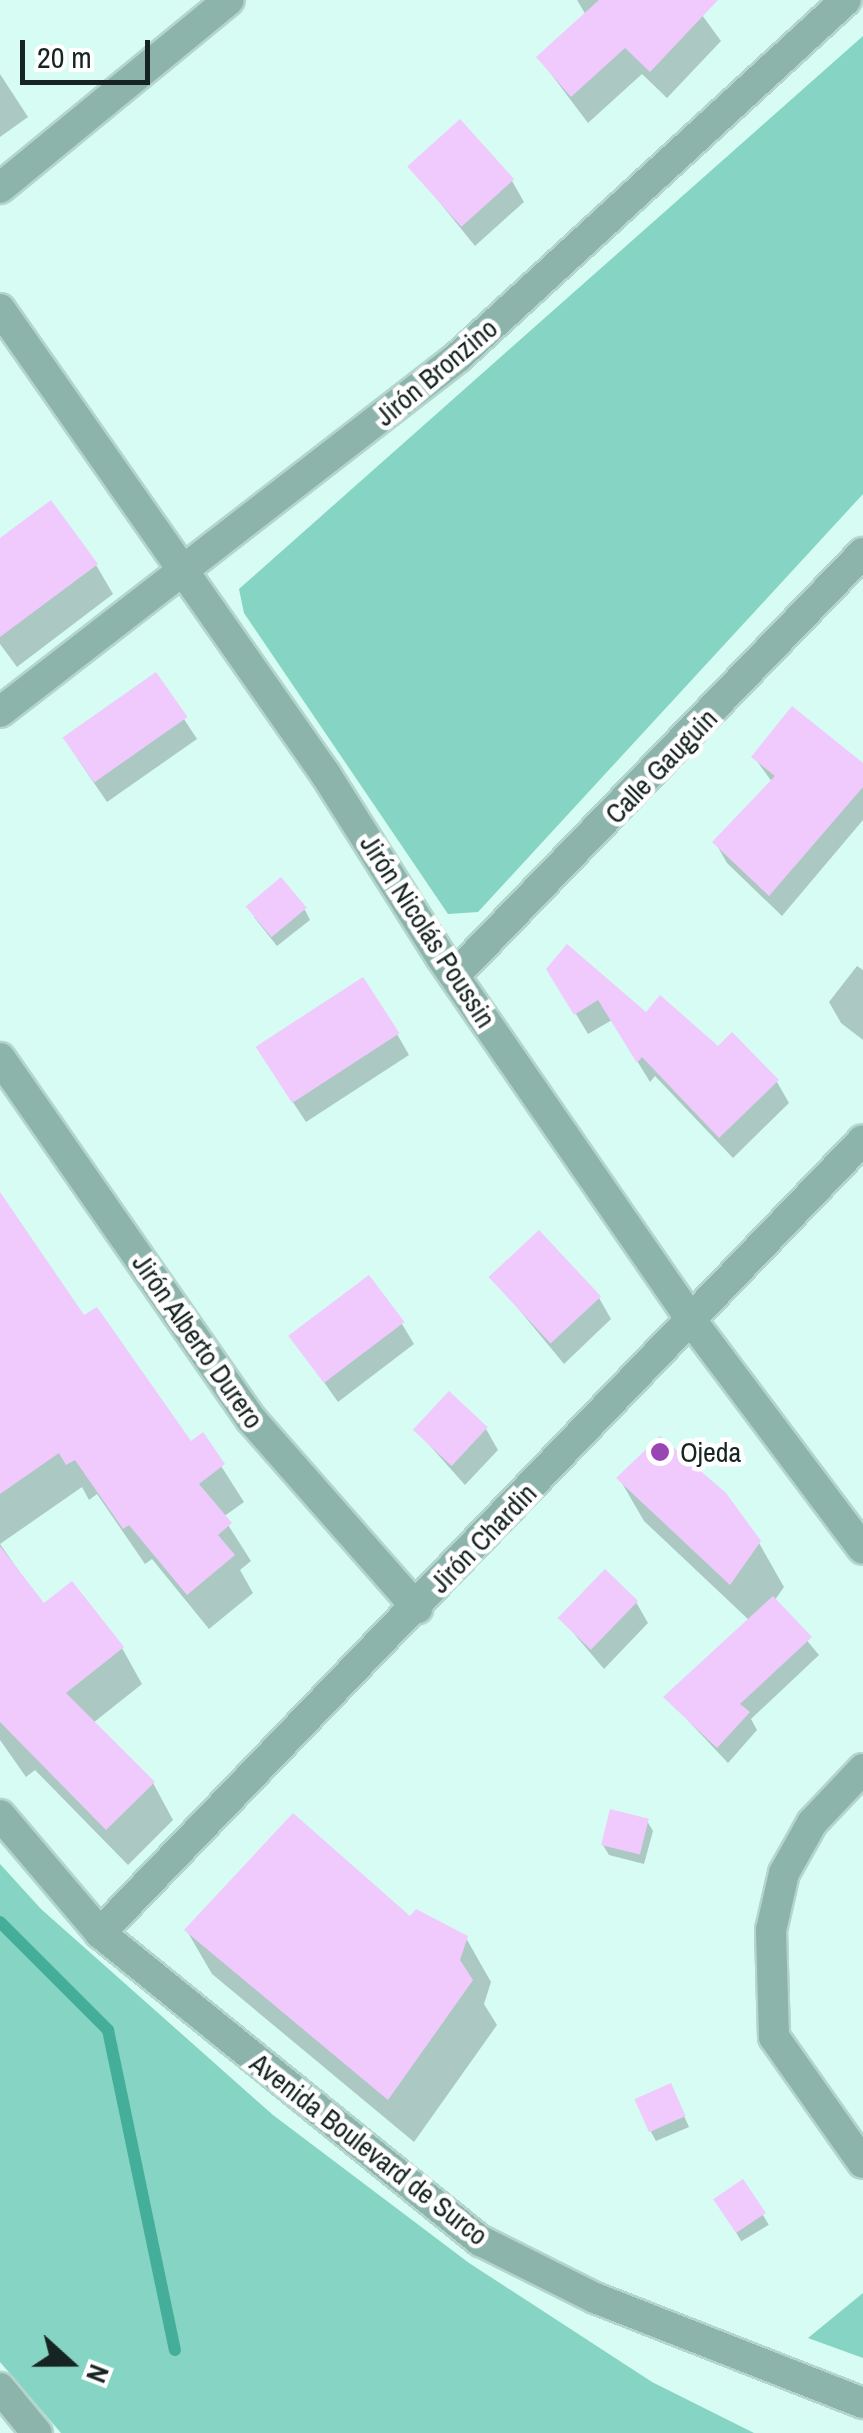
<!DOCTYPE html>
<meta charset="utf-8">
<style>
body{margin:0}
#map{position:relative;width:863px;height:2433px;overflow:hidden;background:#d6fcf3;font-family:"Archivo Narrow",sans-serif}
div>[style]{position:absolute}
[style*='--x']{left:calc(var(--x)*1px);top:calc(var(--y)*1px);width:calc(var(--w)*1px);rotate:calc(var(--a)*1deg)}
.green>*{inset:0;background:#86d4c3}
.shadow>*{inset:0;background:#0003;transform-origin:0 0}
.stream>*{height:12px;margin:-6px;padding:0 6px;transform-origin:6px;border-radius:6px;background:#45ae9a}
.building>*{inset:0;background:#f0cafd;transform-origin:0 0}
.roads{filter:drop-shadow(2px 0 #b4d5cd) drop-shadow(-2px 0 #b4d5cd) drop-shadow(0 2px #b4d5cd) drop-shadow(0 -2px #b4d5cd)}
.minor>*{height:30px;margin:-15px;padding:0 15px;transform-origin:15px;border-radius:15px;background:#8cb4aa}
.dots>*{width:28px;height:28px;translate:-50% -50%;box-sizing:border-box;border:5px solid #fff;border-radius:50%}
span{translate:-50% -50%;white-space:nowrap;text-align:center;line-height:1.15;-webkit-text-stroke:9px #fff;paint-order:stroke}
.street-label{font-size:28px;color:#172522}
.poi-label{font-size:28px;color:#172522}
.left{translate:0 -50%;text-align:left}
.north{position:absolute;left:20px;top:2313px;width:100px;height:100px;-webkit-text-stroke:8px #fff;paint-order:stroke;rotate:111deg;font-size:28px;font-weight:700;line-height:40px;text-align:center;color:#172522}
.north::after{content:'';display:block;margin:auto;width:35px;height:45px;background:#172522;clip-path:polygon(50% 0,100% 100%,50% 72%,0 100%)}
.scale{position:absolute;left:20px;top:40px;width:130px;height:45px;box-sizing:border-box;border:5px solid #172522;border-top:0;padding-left:12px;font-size:30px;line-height:35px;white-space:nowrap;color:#172522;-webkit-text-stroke:8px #fff;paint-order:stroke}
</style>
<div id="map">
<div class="green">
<div style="clip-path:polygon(863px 36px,863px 494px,478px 912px,448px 914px,244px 613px,239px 589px)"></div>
<div style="clip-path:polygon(0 1864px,41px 1909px,273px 2115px,469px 2263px,652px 2382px,754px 2433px,61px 2433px,0 2362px)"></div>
<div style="clip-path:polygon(863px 2293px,863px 2358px,808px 2338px)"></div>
</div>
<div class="shadow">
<div style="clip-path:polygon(577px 0,691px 0,721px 41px,667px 98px,642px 74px,588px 123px,539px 58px,586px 15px)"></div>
<div style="clip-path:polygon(0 74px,28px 117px,0 137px)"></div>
<div style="clip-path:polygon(411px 167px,512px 181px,524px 202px,475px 246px)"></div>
<div style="clip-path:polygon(0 541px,96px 565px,113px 594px,17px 667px,0 644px)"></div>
<div style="clip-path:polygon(155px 675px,197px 739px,107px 802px,77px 758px)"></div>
<div style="clip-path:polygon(754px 757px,863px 767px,863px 820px,782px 916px,727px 863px,715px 842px,772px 782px)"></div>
<div style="clip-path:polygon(305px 910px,310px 920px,277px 946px,254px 917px)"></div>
<div style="clip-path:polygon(857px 966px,863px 970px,863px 1040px,841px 1023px,829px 1002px)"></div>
<div style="clip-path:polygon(549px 969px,718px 1049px,777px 1082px,789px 1103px,733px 1158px,655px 1076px,650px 1082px,612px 1020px,588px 1034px)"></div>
<div style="clip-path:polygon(397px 1034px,409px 1055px,306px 1122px,271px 1069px)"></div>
<div style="clip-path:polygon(0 1195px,84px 1319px,191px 1444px,202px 1436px,244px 1502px,223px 1517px,251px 1561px,240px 1570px,253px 1593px,209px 1629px,152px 1559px,145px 1564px,97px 1494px,89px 1500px,82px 1487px,0 1544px,44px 1607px,122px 1648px,142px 1684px,93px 1723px,153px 1783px,173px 1820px,128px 1865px,35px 1770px,26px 1777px,0 1740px)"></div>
<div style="clip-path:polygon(492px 1277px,599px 1298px,611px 1319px,564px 1364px)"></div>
<div style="clip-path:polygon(402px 1324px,414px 1344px,338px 1402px,292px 1337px)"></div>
<div style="clip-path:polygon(486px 1429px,498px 1450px,465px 1485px,416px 1430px)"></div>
<div style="clip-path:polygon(619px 1478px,759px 1543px,784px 1587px,774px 1601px,819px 1655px,751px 1719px,757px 1730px,728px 1763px,666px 1697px,750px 1621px,644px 1521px)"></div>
<div style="clip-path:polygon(636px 1602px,648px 1623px,604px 1669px,559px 1616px)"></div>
<div style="clip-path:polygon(647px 1821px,653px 1831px,644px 1864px,609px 1855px,603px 1845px)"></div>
<div style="clip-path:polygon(410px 1919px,466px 1938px,491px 1982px,484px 2004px,497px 2025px,414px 2142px,212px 1974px,187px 1931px)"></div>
<div style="clip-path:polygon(675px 2096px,689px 2127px,656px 2141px,651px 2132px)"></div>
<div style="left:743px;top:2182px;width:50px;height:32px;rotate:59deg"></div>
</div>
<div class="stream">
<div style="--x:0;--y:1922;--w:153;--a:45"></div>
<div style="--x:108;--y:2030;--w:327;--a:78.2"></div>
</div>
<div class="building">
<div style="clip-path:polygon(599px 0,718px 0,650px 72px,625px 48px,571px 97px,536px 57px)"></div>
<div style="left:460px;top:119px;width:81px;height:71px;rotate:48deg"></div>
<div style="clip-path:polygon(51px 500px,98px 564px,0 637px,0 538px)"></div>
<div style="left:156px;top:672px;width:55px;height:114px;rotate:55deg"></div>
<div style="clip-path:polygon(792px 706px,863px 763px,863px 787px,769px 896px,712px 842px,775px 776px,751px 757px)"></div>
<div style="left:281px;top:877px;width:40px;height:46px;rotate:50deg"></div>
<div style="clip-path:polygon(567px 944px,646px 1012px,660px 995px,718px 1046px,732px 1032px,779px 1080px,719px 1138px,642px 1057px,637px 1063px,598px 1000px,574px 1015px,546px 969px)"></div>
<div style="left:363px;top:977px;width:67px;height:128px;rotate:57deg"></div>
<div style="clip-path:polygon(0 1192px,84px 1315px,97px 1307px,191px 1441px,203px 1432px,225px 1464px,199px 1484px,232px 1523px,218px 1535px,235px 1555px,187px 1595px,129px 1525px,123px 1529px,75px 1460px,66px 1465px,59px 1453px,0 1494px)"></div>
<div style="left:539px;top:1230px;width:91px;height:69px;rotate:47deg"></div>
<div style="left:369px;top:1275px;width:59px;height:101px;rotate:53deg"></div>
<div style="left:449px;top:1391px;width:53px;height:53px;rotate:43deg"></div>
<div style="clip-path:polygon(660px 1436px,726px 1493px,761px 1541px,730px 1585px,616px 1478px)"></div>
<div style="clip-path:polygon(0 1546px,44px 1603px,72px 1581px,124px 1647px,66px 1693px,155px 1782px,106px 1830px,0 1722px)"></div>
<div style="left:605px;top:1569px;width:46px;height:68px;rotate:44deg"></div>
<div style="clip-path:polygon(773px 1596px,812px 1637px,740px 1704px,750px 1712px,717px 1748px,663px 1697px)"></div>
<div style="left:610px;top:1809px;width:40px;height:37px;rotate:14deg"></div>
<div style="clip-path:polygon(293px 1813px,410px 1916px,416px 1909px,468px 1936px,460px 1960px,473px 1980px,388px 2100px,184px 1930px)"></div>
<div style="left:671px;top:2083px;width:36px;height:40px;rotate:66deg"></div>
<div style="left:743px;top:2179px;width:41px;height:36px;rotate:56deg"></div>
</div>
<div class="roads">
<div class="minor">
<div style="--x:0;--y:188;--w:296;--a:-39.4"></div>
<div style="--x:0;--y:309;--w:569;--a:55.02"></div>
<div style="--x:326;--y:775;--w:215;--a:57.7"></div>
<div style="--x:441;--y:957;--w:441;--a:55.4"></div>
<div style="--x:691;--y:1320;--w:286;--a:53.1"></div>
<div style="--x:0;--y:712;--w:579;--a:-37.78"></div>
<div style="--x:458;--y:357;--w:527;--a:-42.62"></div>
<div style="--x:455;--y:975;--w:587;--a:-45.97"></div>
<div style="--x:0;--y:1058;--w:440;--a:55.2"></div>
<div style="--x:251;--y:1419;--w:252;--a:48.7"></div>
<div style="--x:863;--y:1769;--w:74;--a:133.4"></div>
<div style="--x:812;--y:1823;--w:57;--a:119.2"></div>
<div style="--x:784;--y:1873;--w:58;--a:102.8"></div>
<div style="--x:771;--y:1930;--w:107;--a:88.4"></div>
<div style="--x:774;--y:2037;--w:154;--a:54.8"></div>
<div style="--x:0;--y:1815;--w:155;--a:49.7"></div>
<div style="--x:100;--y:1933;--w:490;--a:39"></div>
<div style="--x:481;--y:2241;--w:127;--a:26.6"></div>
<div style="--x:595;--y:2298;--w:288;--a:21.4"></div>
<div style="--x:100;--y:1933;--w:1100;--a:-46.1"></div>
<div style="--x:0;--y:2388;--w:58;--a:50.6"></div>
</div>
</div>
<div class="dots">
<div style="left:660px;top:1452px;background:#9946b4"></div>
</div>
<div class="street-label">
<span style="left:436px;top:372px;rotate:-40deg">Jirón Bronzino</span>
<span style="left:661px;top:766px;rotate:-46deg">Calle Gauguin</span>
<span style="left:428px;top:931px;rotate:57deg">Jirón Nicolás Poussin</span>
<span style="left:198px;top:1341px;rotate:55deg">Jirón Alberto Durero</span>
<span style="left:483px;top:1538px;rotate:-46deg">Jirón Chardin</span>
<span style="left:369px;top:2149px;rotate:38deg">Avenida Boulevard de Surco</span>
</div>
<div class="poi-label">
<span class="left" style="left:680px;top:1452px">Ojeda</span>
</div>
<div class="north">N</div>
<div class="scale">20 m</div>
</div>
